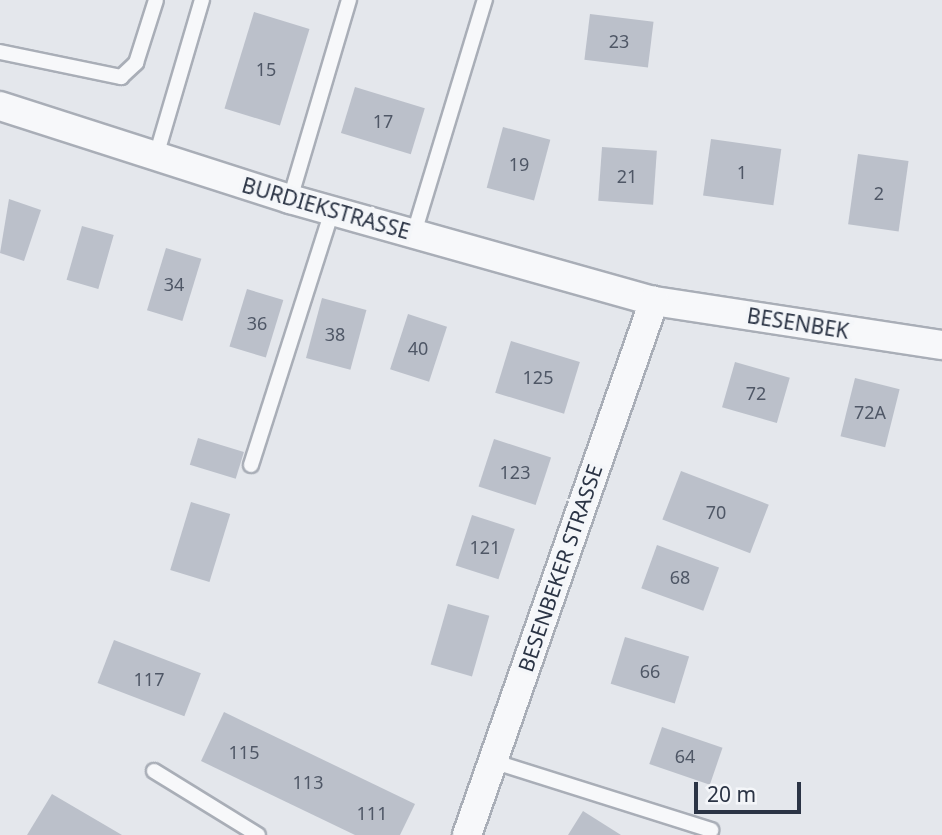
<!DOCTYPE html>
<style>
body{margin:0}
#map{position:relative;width:942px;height:835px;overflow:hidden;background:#e4e7ec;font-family:"Noto Sans",sans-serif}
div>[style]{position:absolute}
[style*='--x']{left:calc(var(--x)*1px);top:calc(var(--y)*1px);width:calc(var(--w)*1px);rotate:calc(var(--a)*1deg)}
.building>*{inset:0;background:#bbc0ca;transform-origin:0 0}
.roads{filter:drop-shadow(2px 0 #a9aeb7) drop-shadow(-2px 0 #a9aeb7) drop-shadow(0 2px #a9aeb7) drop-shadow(0 -2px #a9aeb7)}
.lane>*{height:14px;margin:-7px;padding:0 7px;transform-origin:7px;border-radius:7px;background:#f7f8fa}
.street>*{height:28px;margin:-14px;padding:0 14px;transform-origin:14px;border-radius:14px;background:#f7f8fa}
span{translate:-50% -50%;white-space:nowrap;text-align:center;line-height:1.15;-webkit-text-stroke:7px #f4f6f9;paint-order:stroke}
.number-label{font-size:18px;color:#4f5766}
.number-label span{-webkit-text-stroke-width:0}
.street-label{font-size:21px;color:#2b3445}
.scale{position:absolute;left:694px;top:782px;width:107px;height:32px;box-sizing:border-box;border:4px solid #2b3445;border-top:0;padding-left:9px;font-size:21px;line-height:24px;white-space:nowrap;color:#2b3445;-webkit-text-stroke:5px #f4f6f9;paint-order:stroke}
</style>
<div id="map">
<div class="building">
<div style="left:254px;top:12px;width:58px;height:101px;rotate:17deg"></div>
<div style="left:590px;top:14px;width:64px;height:46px;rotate:7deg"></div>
<div style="left:355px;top:87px;width:73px;height:48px;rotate:17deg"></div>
<div style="left:503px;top:127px;width:49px;height:63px;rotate:15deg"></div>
<div style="left:711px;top:139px;width:71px;height:57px;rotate:8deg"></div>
<div style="left:602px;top:147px;width:55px;height:54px;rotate:4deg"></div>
<div style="left:858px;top:154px;width:51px;height:71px;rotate:8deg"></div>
<div style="clip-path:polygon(9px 199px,41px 210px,24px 261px,0 253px)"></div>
<div style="left:82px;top:226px;width:33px;height:56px;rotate:16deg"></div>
<div style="left:166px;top:248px;width:37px;height:65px;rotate:17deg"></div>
<div style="left:247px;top:289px;width:38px;height:60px;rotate:17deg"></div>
<div style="left:322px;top:298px;width:46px;height:62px;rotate:15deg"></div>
<div style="left:408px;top:314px;width:41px;height:58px;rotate:18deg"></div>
<div style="left:511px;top:341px;width:72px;height:54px;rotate:17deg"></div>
<div style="left:735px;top:362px;width:57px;height:47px;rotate:16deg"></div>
<div style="left:855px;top:378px;width:46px;height:60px;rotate:14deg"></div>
<div style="left:198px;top:438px;width:48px;height:28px;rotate:17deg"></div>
<div style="left:494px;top:439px;width:60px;height:50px;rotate:18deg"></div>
<div style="left:681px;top:471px;width:94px;height:52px;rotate:21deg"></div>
<div style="left:191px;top:502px;width:41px;height:71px;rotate:17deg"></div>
<div style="left:472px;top:515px;width:45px;height:53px;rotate:18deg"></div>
<div style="left:657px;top:545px;width:66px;height:46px;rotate:20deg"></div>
<div style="left:448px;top:604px;width:43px;height:63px;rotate:16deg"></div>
<div style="left:625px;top:637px;width:67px;height:49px;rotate:17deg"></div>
<div style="left:114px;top:640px;width:93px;height:46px;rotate:21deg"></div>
<div style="clip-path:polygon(224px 712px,415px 804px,400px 835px,355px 835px,201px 761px)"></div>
<div style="left:662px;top:727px;width:64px;height:39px;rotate:19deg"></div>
<div style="clip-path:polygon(52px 794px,122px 835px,27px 835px)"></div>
<div style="clip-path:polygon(583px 811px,621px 835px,568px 835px)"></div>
</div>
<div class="roads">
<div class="lane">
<div style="--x:0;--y:52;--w:124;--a:11.7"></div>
<div style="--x:121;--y:77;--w:21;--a:-43"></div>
<div style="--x:136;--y:63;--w:66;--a:-72.4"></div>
<div style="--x:156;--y:156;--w:163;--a:-73.6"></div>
<div style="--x:290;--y:199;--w:208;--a:-73.5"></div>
<div style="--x:414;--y:233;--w:244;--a:-73.1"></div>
<div style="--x:251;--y:465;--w:267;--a:-72.3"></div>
<div style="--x:492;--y:761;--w:230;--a:17.5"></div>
<div style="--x:154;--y:771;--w:122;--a:31.6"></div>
</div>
<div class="street">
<div style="--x:0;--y:106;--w:305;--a:17.8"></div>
<div style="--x:290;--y:199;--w:378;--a:15.7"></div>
<div style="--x:654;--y:301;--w:291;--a:8.7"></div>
<div style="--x:467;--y:835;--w:566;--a:-70.7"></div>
</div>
</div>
<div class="number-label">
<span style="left:619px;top:41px">23</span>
<span style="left:266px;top:69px">15</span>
<span style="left:383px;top:121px">17</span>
<span style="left:519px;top:164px">19</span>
<span style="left:742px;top:172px">1</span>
<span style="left:627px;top:176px">21</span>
<span style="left:879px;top:193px">2</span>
<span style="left:174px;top:284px">34</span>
<span style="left:257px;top:323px">36</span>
<span style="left:335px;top:334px">38</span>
<span style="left:418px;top:348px">40</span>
<span style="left:538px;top:377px">125</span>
<span style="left:756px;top:393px">72</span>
<span style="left:870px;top:412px">72A</span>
<span style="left:515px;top:472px">123</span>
<span style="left:716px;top:512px">70</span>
<span style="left:485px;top:547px">121</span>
<span style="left:680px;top:577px">68</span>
<span style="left:650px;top:671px">66</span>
<span style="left:149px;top:679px">117</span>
<span style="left:244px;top:752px">115</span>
<span style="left:685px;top:756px">64</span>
<span style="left:308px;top:782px">113</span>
<span style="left:372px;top:813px">111</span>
</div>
<div class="street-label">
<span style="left:326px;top:208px;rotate:16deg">BURDIEKSTRASSE</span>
<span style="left:798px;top:323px;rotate:9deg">BESENBEK</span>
<span style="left:560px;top:568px;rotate:-71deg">BESENBEKER STRASSE</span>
</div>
<div class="scale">20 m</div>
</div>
